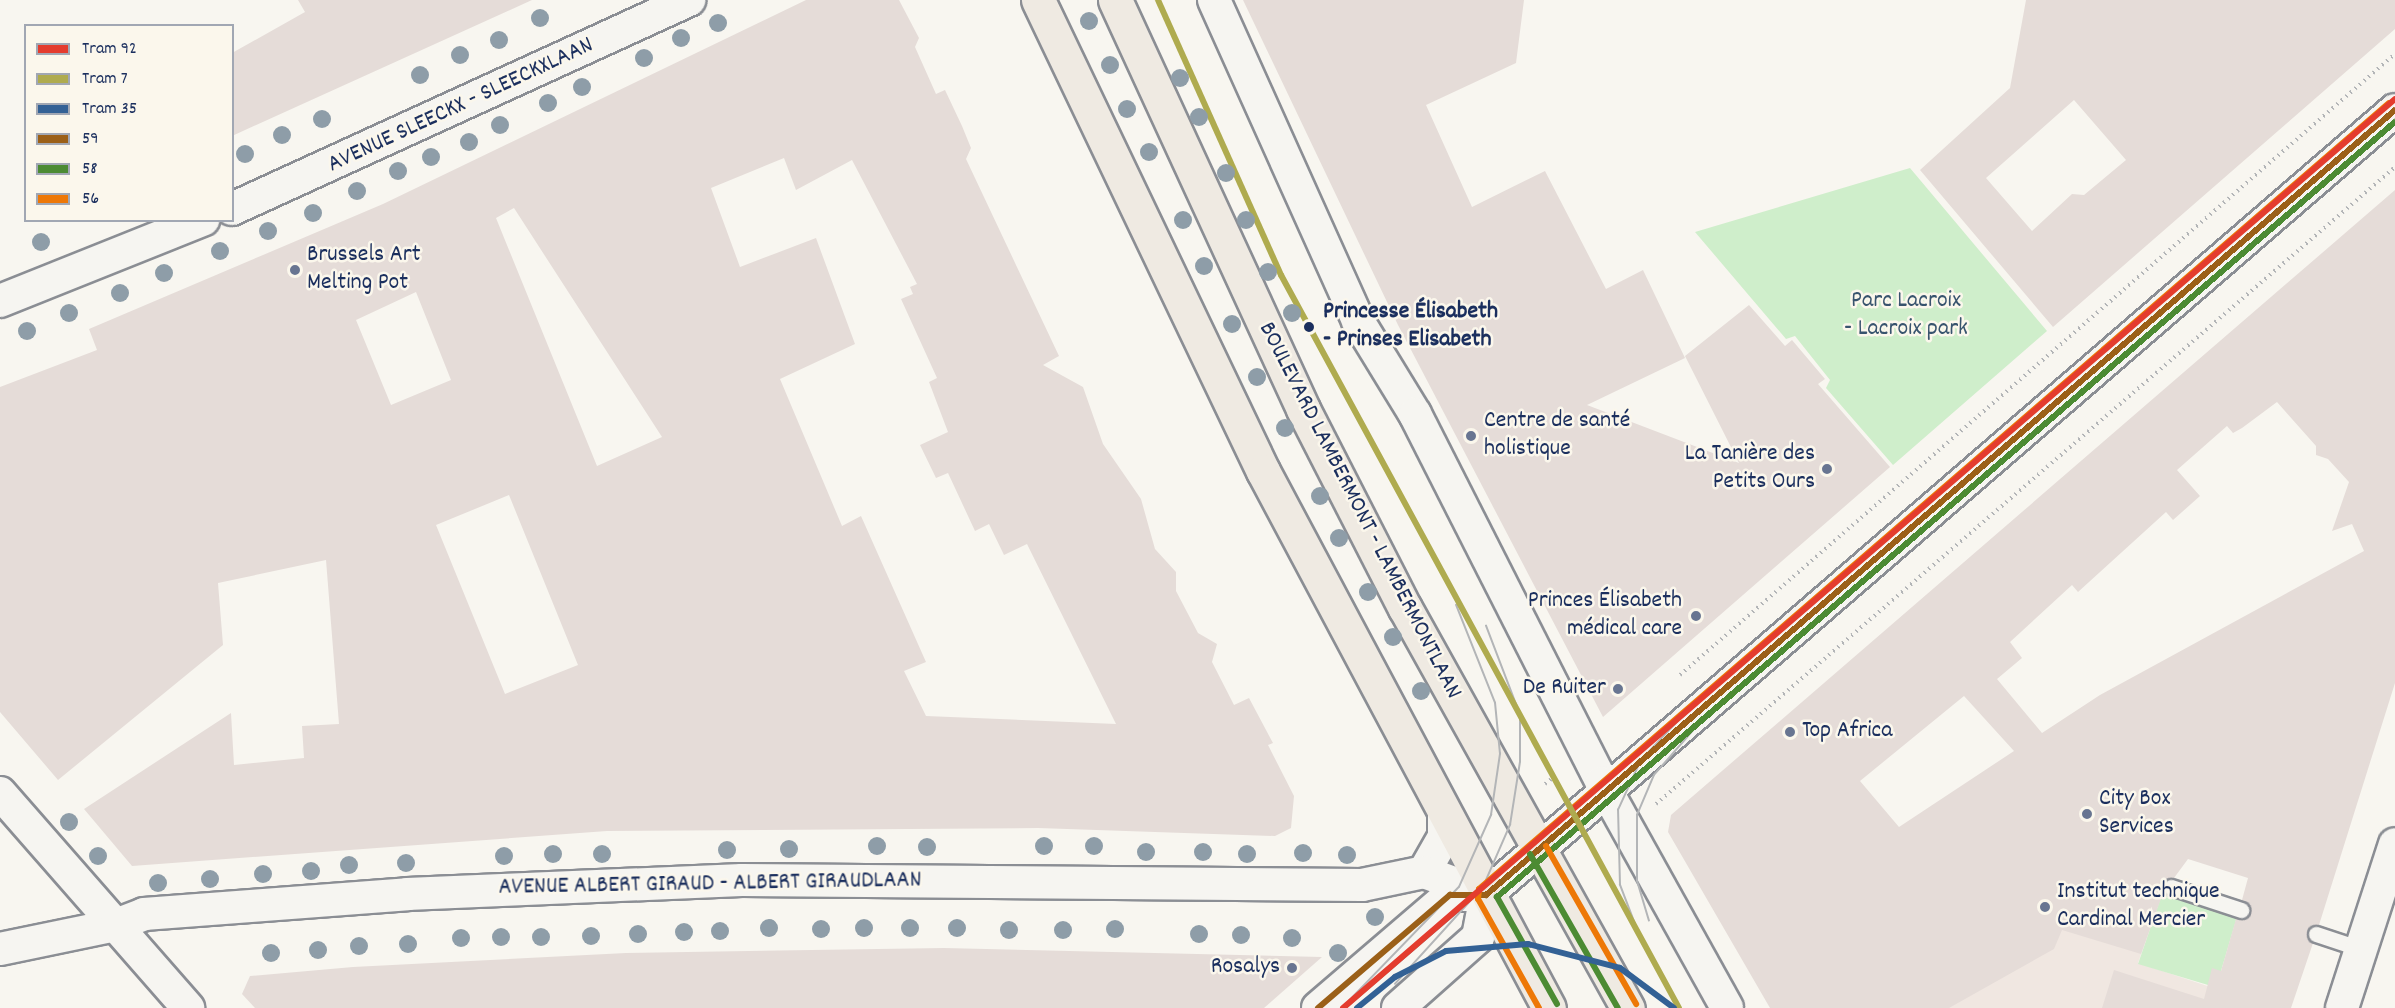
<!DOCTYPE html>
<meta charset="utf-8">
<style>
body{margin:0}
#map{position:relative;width:2395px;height:1008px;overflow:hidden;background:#f8f6f0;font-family:Dekko,sans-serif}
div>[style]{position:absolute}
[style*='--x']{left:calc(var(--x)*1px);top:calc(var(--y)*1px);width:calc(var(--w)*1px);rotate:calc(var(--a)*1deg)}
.built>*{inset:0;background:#f0e7e1}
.green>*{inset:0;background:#cfeecb}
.building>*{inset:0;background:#e5dcd8}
.path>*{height:4px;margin-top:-2px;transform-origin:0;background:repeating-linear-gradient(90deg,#b3b5b7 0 1.5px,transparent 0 6px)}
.roads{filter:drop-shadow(2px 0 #8b8e94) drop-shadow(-2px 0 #8b8e94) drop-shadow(0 2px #8b8e94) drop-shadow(0 -2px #8b8e94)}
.service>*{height:15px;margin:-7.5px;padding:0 7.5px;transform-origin:7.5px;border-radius:7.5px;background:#f6f5f1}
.minor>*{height:32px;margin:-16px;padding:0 16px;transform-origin:16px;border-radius:16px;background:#f6f5f1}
.primary>*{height:33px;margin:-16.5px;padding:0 16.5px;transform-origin:16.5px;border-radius:16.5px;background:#efeae2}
.tram>*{height:1.5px;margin:-0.75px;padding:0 0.75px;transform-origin:0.75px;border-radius:0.75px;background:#b3b5b7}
.bus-1>*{height:6px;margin:-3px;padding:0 3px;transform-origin:3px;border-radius:3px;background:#9b6018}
.bus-2>*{height:6px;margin:-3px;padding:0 3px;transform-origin:3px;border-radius:3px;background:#4c8b33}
.bus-3>*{height:6px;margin:-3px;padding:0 3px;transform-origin:3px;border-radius:3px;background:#ed7807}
.tram-1>*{height:6px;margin:-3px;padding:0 3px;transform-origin:3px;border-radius:3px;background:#e43c2e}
.tram-2>*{height:6px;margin:-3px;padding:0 3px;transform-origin:3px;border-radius:3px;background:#afab4f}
.tram-3>*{height:6px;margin:-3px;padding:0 3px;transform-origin:3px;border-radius:3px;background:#336195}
.trees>*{width:18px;height:18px;margin:-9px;border-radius:50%;background:#8e9da8}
.dots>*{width:16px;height:16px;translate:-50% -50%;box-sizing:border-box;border:3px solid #fbf7ec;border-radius:50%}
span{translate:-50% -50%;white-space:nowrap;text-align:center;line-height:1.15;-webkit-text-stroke:5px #fbf7ec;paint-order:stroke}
.street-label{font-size:24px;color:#1b2f5e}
.poi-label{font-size:24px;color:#1b2f5e}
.left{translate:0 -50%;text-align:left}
.right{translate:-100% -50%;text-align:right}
.park-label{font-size:24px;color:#38546e}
.stop-label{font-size:24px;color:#1b2f5e;font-weight:700}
.legend{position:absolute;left:24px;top:24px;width:210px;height:198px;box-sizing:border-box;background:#fbf7ec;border:2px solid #a1a7b3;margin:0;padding:8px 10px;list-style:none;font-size:18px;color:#1b2f5e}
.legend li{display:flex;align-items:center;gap:12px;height:30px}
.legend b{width:30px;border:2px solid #a1a7b3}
</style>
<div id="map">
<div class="built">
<div style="clip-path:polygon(1989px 815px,2162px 894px,2138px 963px,2274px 1008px,1920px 1008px)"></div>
</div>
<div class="green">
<div style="clip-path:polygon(1910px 168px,2047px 331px,1893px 465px,1826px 388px,1830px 380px,1795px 336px,1786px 339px,1695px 232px)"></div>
<div style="clip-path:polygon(2162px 894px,2237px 917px,2221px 971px,2208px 985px,2138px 964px)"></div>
</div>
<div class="building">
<div style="clip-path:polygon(298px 0,532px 0,232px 136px,232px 53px,305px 12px)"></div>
<div style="clip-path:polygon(evenodd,806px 0,899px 0,919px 38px,915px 47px,936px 94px,945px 90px,962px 126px,971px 148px,966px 159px,1059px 356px,1043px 365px,1083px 387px,1103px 444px,1141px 499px,1155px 549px,1176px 572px,1176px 591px,1198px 633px,1217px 644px,1212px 662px,1234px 705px,1249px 698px,1273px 743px,1268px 745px,1294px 796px,1291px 828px,1275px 836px,1038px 828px,607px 831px,132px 866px,84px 809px,231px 713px,234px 765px,304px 758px,302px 726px,339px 724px,326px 560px,218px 583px,223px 645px,58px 780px,0 712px,0 387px,97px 350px,89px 329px,383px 204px,806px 0,784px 158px,796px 190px,852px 160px,917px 284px,910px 287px,913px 294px,901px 299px,937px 378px,929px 382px,948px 432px,920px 445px,936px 478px,948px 473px,975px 531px,989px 524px,1004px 555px,1027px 544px,1116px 724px,926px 716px,904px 671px,926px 662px,861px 516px,842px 526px,780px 379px,855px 344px,816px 238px,740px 267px,711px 188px,784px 158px,806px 0,514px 208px,662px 437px,597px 466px,496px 218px,514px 208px,806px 0,416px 292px,451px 380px,391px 405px,356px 320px,416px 292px,806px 0,509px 495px,578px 665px,505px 694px,436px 525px,509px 495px)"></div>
<div style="clip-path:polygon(1243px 0,1524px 0,1516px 63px,1426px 105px,1472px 207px,1545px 171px,1606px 289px,1643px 270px,1685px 358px,1587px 405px,1739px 463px,1685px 356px,1749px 305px,1785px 346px,1792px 340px,1825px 379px,1818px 384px,1890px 467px,1603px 717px,1398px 325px)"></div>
<div style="clip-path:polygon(evenodd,2026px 0,2395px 0,2395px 29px,2053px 327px,1920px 170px,2010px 88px,2026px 0,2074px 100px,2126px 160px,2084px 195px,2072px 194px,2032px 231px,1986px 178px,2074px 100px)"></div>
<div style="clip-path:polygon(evenodd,2395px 190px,2395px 683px,2319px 925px,2307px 932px,2313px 943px,2291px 1008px,2102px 1008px,2114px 970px,2204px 999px,2212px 968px,2221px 971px,2236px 919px,2250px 912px,2242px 900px,2248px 878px,2188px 859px,2174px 878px,2162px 883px,2163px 893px,2141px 954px,2062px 930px,2054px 949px,1949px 1008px,1770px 1008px,1668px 832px,1671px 815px,2395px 190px,2277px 402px,2316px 446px,2316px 455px,2328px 459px,2349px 482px,2332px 531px,2352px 524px,2364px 551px,2100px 695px,2042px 733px,1997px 679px,2022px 658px,2010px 642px,2072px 585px,2078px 592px,2166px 512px,2173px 520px,2200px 496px,2177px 470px,2227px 426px,2233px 433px,2242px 428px,2277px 402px,2395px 190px,1964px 696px,2014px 751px,1899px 827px,1860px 781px,1964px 696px)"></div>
<div style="clip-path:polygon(944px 948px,1322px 957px,1264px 1008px,255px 1008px,242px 994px,250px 976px,353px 967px,626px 953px)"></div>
</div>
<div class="path">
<div style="--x:1680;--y:675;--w:947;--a:-40.98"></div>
<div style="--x:1545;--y:784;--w:16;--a:-38"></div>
<div style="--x:1656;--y:804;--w:976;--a:-40.76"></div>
</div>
<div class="roads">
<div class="service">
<div style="--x:2171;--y:887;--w:74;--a:18.2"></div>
<div style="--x:2316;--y:934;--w:47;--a:18.4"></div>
</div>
<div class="minor">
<div style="--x:1214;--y:0;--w:352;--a:65.8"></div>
<div style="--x:1358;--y:321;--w:109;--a:58.5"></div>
<div style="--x:1415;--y:414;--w:414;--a:63.1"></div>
<div style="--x:1602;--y:783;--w:257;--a:60.9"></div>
<div style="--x:232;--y:209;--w:503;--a:-24.58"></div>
<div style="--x:0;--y:301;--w:219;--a:-21.8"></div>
<div style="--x:0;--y:793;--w:286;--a:48.8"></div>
<div style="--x:1424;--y:872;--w:40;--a:-60.3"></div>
<div style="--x:1444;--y:837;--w:22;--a:-90"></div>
<div style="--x:0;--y:949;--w:118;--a:-11.7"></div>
<div style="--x:116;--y:925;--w:30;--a:-21"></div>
<div style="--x:144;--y:914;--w:264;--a:-4.3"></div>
<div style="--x:407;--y:894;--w:335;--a:-2.4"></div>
<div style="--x:742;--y:880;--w:620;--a:0.46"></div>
<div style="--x:1362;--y:885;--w:63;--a:-11.8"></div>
<div style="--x:1424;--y:872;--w:66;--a:20.4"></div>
<div style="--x:1318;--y:1008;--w:174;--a:-40.6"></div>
<div style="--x:1450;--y:895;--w:36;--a:0"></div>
<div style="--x:1486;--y:895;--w:1201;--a:-40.81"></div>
<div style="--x:1398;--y:1008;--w:107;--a:-41.6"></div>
<div style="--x:1478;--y:937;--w:43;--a:-79.2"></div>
<div style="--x:2342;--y:1008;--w:172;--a:-72.1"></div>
</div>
<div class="primary">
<div style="--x:1038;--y:0;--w:522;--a:64.47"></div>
<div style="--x:1263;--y:471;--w:608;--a:61.96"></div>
<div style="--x:1115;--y:0;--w:450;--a:65.3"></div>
<div style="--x:1303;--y:409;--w:224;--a:62.9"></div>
<div style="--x:1405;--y:608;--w:458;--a:60.9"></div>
</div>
</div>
<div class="tram">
<div style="--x:1649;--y:921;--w:42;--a:-106.7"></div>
<div style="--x:1637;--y:881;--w:66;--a:-90"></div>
<div style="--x:1637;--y:815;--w:43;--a:-67"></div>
<div style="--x:1654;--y:775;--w:77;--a:-48.7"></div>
<div style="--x:1641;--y:940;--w:59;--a:-110.9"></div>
<div style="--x:1620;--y:885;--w:75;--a:-91.5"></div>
<div style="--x:1618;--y:810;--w:55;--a:-65.3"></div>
<div style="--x:1641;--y:760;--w:77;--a:-46.6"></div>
<div style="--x:1395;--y:984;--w:131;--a:-47.8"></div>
<div style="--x:1483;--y:887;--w:68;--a:-66.5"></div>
<div style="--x:1510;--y:825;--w:64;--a:-81"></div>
<div style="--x:1520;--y:762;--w:47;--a:-90"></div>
<div style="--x:1520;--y:715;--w:95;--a:-110.9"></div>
<div style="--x:1342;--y:1008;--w:168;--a:-46"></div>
<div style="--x:1459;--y:887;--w:79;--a:-66"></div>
<div style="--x:1491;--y:815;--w:62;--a:-81.6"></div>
<div style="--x:1500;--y:754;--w:51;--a:-95.6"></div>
<div style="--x:1495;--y:703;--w:105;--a:-111.7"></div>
</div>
<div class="bus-1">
<div style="--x:1318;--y:1008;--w:174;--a:-40.6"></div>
<div style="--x:1450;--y:895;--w:36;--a:0"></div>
<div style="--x:1486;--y:895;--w:1201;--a:-40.81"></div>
</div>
<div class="bus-2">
<div style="--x:1530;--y:854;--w:177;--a:60.3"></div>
<div style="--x:1557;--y:1004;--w:123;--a:-119.3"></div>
<div style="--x:1497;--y:897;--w:1186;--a:-40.8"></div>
</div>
<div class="bus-3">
<div style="--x:1546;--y:846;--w:182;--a:60.3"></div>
<div style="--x:1539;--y:1008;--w:125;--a:-119.2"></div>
<div style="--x:1478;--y:899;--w:10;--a:-84"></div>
<div style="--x:1479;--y:889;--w:1202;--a:-40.82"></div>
</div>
<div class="tram-1">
<div style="--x:1343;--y:1008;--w:1390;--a:-40.83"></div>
</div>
<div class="tram-2">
<div style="--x:1158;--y:0;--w:301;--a:65.9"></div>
<div style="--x:1281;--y:275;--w:834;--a:61.5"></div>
</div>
<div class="tram-3">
<div style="--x:1357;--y:1008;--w:49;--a:-39.2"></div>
<div style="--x:1395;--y:977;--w:57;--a:-27"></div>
<div style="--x:1446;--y:951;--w:82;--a:-4.9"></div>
<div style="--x:1528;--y:944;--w:95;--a:14.6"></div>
<div style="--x:1620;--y:968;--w:67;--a:36.5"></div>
</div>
<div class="trees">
<div style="left:540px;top:18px"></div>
<div style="left:1089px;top:21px"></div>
<div style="left:718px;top:23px"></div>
<div style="left:681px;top:38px"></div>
<div style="left:499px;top:40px"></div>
<div style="left:460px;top:55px"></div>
<div style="left:644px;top:58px"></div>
<div style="left:1110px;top:65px"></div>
<div style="left:420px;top:75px"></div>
<div style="left:1180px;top:78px"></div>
<div style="left:582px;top:87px"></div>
<div style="left:548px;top:103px"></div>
<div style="left:1127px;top:109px"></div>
<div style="left:1199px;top:117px"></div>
<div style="left:322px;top:119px"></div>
<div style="left:500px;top:125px"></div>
<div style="left:282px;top:135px"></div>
<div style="left:469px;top:142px"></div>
<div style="left:1149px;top:152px"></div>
<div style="left:245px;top:154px"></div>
<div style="left:431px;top:157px"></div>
<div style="left:398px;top:171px"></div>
<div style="left:1226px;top:173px"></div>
<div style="left:357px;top:191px"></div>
<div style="left:313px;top:213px"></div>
<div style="left:1183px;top:220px"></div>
<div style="left:1246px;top:220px"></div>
<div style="left:268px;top:231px"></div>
<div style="left:41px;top:242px"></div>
<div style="left:220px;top:251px"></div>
<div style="left:1204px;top:266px"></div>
<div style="left:1268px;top:272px"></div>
<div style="left:164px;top:273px"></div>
<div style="left:120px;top:293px"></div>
<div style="left:69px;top:313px"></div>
<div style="left:1292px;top:313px"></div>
<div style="left:1232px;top:324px"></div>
<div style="left:27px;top:331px"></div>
<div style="left:1257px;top:377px"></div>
<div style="left:1285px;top:428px"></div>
<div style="left:1320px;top:496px"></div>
<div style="left:1339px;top:538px"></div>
<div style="left:1368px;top:592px"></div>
<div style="left:1393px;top:637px"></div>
<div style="left:1421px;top:691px"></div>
<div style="left:69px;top:822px"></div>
<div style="left:877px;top:846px"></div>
<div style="left:1044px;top:846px"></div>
<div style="left:1094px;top:846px"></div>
<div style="left:927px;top:847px"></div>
<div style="left:789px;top:849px"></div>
<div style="left:727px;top:850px"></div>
<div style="left:1146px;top:852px"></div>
<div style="left:1203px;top:852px"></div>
<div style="left:1303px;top:853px"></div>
<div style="left:553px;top:854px"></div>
<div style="left:602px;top:854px"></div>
<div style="left:1247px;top:854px"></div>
<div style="left:1347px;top:855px"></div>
<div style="left:98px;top:856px"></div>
<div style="left:504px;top:856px"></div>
<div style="left:406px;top:863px"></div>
<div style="left:349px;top:865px"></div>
<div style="left:311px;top:871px"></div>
<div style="left:263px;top:874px"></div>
<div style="left:210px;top:879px"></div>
<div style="left:158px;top:883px"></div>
<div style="left:1375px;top:917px"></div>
<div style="left:769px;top:928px"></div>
<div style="left:864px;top:928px"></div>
<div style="left:910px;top:928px"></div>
<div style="left:957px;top:928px"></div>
<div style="left:821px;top:929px"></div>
<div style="left:1115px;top:929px"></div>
<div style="left:1009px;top:930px"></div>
<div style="left:1063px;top:930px"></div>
<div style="left:720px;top:931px"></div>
<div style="left:684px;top:932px"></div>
<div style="left:638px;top:934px"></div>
<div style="left:1199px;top:934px"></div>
<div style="left:1241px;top:935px"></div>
<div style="left:591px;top:936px"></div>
<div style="left:501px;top:937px"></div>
<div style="left:541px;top:937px"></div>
<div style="left:461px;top:938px"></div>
<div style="left:1292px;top:938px"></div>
<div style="left:408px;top:944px"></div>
<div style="left:359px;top:946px"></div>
<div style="left:318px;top:950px"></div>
<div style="left:271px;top:953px"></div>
<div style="left:1338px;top:953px"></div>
</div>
<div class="dots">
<div style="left:295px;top:270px;background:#687591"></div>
<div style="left:1309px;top:327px;background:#1b2f5e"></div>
<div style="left:1471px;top:436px;background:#687591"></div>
<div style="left:1827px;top:469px;background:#687591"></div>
<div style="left:1696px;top:616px;background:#687591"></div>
<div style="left:1618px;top:689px;background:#687591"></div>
<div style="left:1790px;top:732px;background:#687591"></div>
<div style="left:2087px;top:814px;background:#687591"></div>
<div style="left:2045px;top:907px;background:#687591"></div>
<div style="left:1292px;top:968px;background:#687591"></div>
</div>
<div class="street-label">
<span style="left:461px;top:106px;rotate:-25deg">AVENUE SLEECKX - SLEECKXLAAN</span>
<span style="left:1359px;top:511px;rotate:63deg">BOULEVARD LAMBERMONT - LAMBERMONTLAAN</span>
<span style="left:710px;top:885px;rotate:-1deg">AVENUE ALBERT GIRAUD - ALBERT GIRAUDLAAN</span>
</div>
<div class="poi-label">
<span class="left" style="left:307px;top:270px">Brussels Art<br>Melting Pot</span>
<span class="left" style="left:1484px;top:436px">Centre de santé<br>holistique</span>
<span class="right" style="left:1815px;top:469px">La Tanière des<br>Petits Ours</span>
<span class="right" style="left:1682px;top:616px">Princes Élisabeth<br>médical care</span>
<span class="right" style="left:1606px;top:689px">De Ruiter</span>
<span class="left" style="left:1802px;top:732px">Top Africa</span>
<span class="left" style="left:2099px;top:814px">City Box<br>Services</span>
<span class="left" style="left:2057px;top:907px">Institut technique<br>Cardinal Mercier</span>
<span class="right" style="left:1280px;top:968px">Rosalys</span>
</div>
<div class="park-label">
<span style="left:1906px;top:316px">Parc Lacroix<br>- Lacroix park</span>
</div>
<div class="stop-label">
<span class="left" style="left:1323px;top:327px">Princesse Élisabeth<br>- Prinses Elisabeth</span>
</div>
<ul class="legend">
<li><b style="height:8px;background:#e43c2e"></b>Tram 92</li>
<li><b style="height:8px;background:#afab4f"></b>Tram 7</li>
<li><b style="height:8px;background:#336195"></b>Tram 35</li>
<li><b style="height:8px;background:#9b6018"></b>59</li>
<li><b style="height:8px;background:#4c8b33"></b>58</li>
<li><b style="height:8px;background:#ed7807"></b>56</li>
</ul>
</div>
